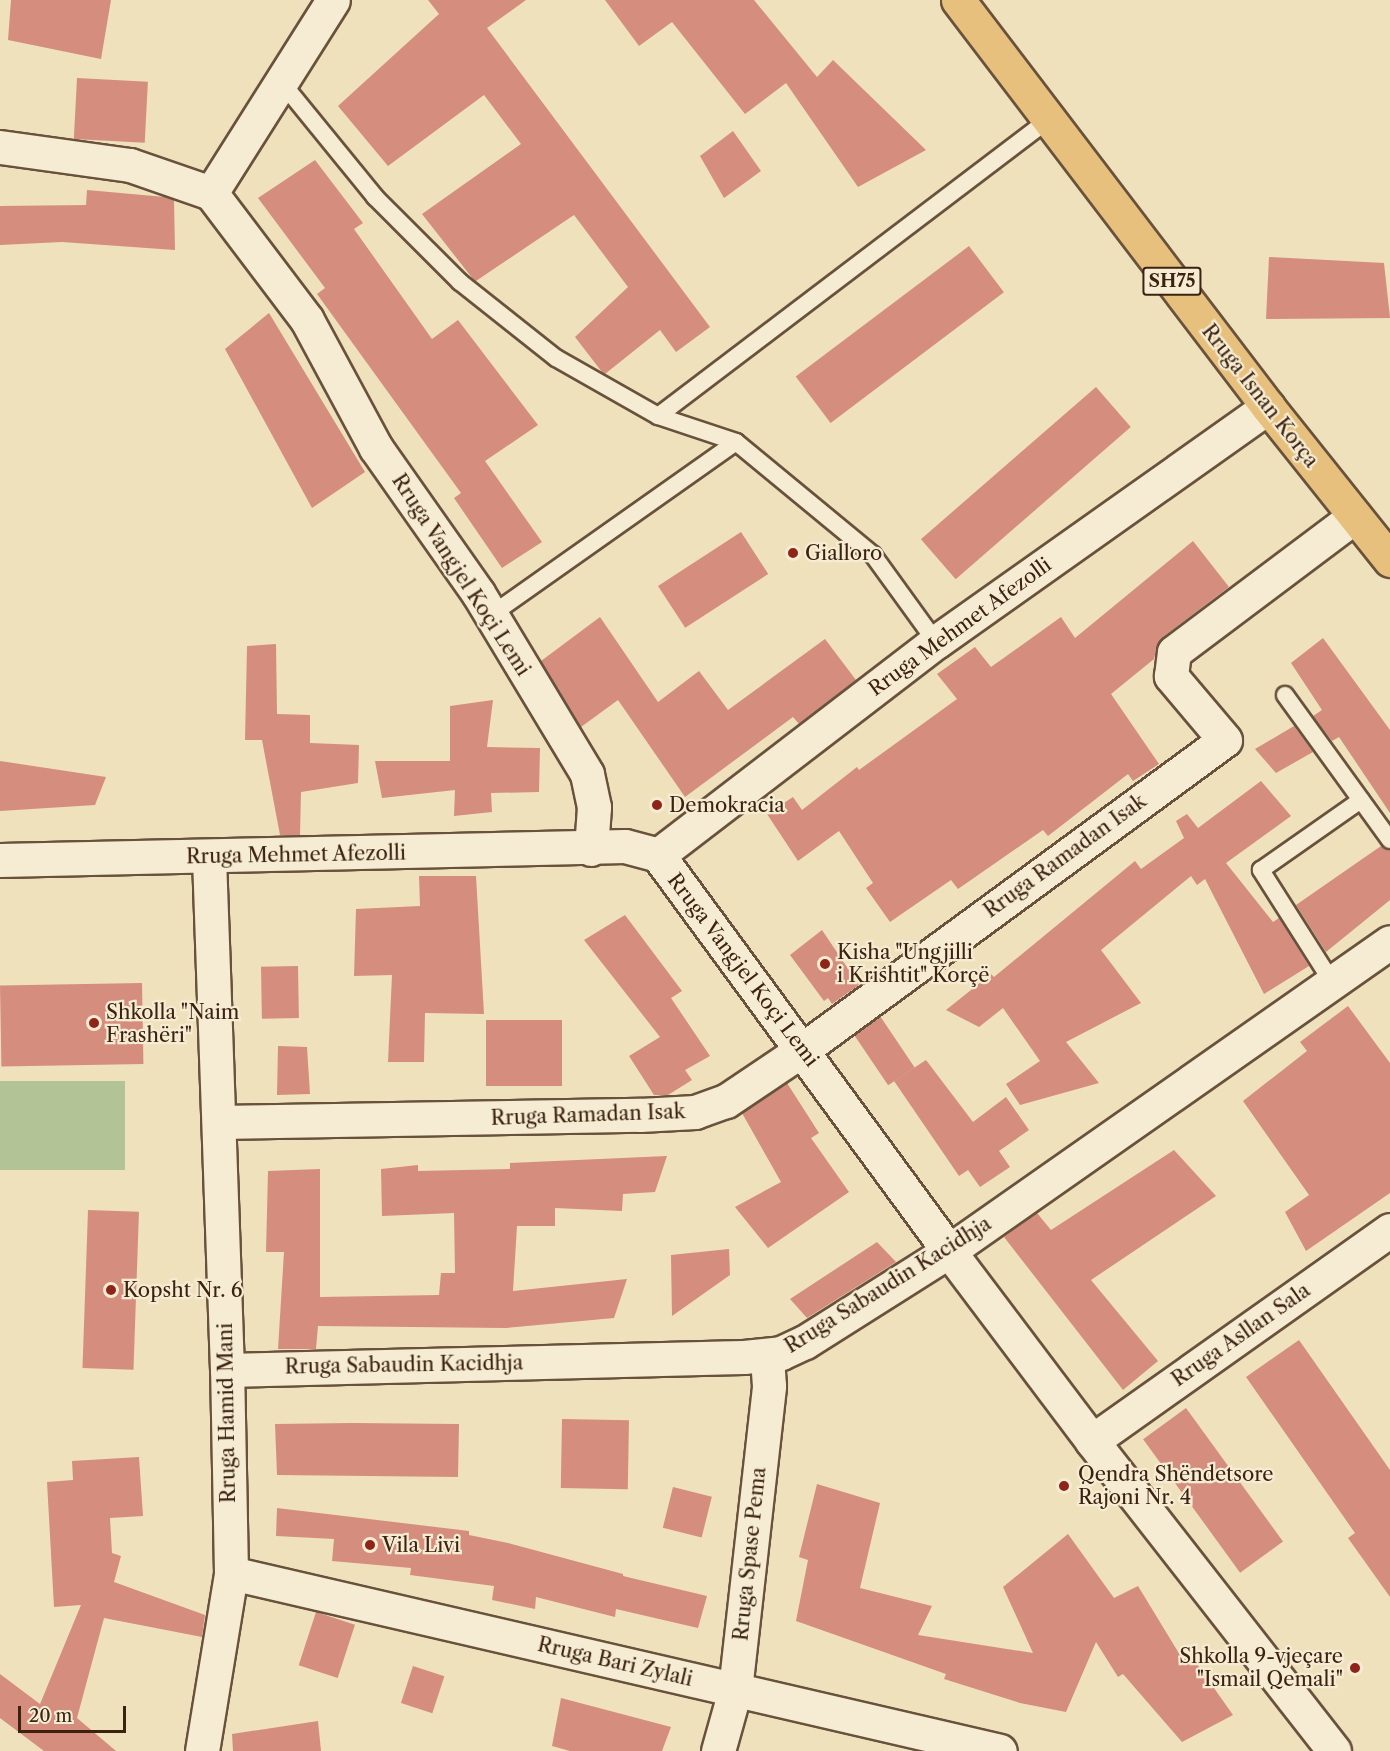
<!DOCTYPE html>
<meta charset="utf-8">
<style>
body{margin:0}
#map{position:relative;width:1390px;height:1751px;overflow:hidden;background:#efe1bc;font-family:"Libre Caslon Text",serif}
div>[style]{position:absolute}
[style*='--x']{left:calc(var(--x)*1px);top:calc(var(--y)*1px);width:calc(var(--w)*1px);rotate:calc(var(--a)*1deg)}
.green>*{inset:0;background:#b2c496;transform-origin:0 0}
.building>*{inset:0;background:#d58d7e;transform-origin:0 0}
.roads{filter:drop-shadow(2px 0 #69523c) drop-shadow(-2px 0 #69523c) drop-shadow(0 2px #69523c) drop-shadow(0 -2px #69523c)}
.lane>*{height:16px;margin:-8px;padding:0 8px;transform-origin:8px;border-radius:8px;background:#f5ecd3}
.street>*{height:33px;margin:-16.5px;padding:0 16.5px;transform-origin:16.5px;border-radius:16.5px;background:#f5ecd3}
.primary>*{height:33px;margin:-16.5px;padding:0 16.5px;transform-origin:16.5px;border-radius:16.5px;background:#e8c07e}
.dots>*{width:16px;height:16px;translate:-50% -50%;box-sizing:border-box;border:3px solid #f5ecd3;border-radius:50%}
span{translate:-50% -50%;white-space:nowrap;text-align:center;line-height:1.15;-webkit-text-stroke:4.5px #f5ecd3;paint-order:stroke}
.shield-label span{padding:2px 4px;background:#f5ecd3;border:2px solid;border-radius:4px;-webkit-text-stroke-width:0}
.shield-label{font-size:18px;color:#3c2211;font-weight:700}
.street-label{font-size:20px;color:#3c2211}
.poi-label{font-size:20px;color:#3c2211}
.left{translate:0 -50%;text-align:left}
.right{translate:-100% -50%;text-align:right}
.scale{position:absolute;left:18px;top:1706px;width:108px;height:27px;box-sizing:border-box;border:3px solid #3c2211;border-top:0;padding-left:8px;font-size:18px;line-height:21px;white-space:nowrap;color:#3c2211;-webkit-text-stroke:4px #f5ecd3;paint-order:stroke}
</style>
<div id="map">
<div class="green">
<div style="left:0;top:1081px;width:125px;height:89px"></div>
</div>
<div class="building">
<div style="clip-path:polygon(11px 0,111px 0,101px 59px,8px 40px)"></div>
<div style="clip-path:polygon(428px 0,526px 0,487px 28px,710px 327px,676px 352px,660px 330px,605px 374px,602px 372px,575px 337px,628px 287px,574px 215px,476px 281px,473px 279px,422px 214px,521px 144px,484px 95px,388px 166px,338px 106px,439px 14px)"></div>
<div style="clip-path:polygon(605px 0,754px 0,817px 77px,833px 60px,926px 150px,858px 187px,786px 83px,745px 114px,672px 22px,639px 46px)"></div>
<div style="left:77px;top:78px;width:71px;height:61px;rotate:3deg"></div>
<div style="clip-path:polygon(733px 131px,761px 171px,724px 198px,700px 156px)"></div>
<div style="clip-path:polygon(315px 160px,363px 223px,354px 229px,432px 339px,458px 320px,538px 425px,485px 461px,542px 542px,502px 568px,454px 498px,461px 493px,317px 294px,325px 288px,258px 198px)"></div>
<div style="clip-path:polygon(87px 190px,165px 197px,174px 200px,175px 250px,62px 242px,0 245px,0 206px,86px 205px)"></div>
<div style="left:969px;top:246px;width:58px;height:217px;rotate:53deg"></div>
<div style="clip-path:polygon(1269px 257px,1384px 263px,1390px 318px,1266px 319px)"></div>
<div style="clip-path:polygon(269px 313px,365px 472px,312px 508px,225px 349px)"></div>
<div style="left:1096px;top:387px;width:53px;height:232px;rotate:49deg"></div>
<div style="left:741px;top:532px;width:50px;height:99px;rotate:57deg"></div>
<div style="clip-path:polygon(1193px 541px,1229px 587px,1163px 637px,1158px 643px,1154px 659px,1111px 694px,1159px 764px,1133px 781px,1128px 774px,1048px 836px,1043px 830px,958px 889px,951px 880px,890px 922px,866px 888px,873px 883px,839px 831px,798px 861px,767px 814px,793px 797px,802px 810px,857px 767px,859px 770px,957px 699px,937px 674px,975px 647px,991px 667px,1061px 617px,1075px 638px)"></div>
<div style="clip-path:polygon(600px 617px,658px 702px,699px 671px,728px 710px,825px 639px,856px 680px,799px 724px,793px 717px,685px 797px,618px 700px,581px 727px,541px 661px)"></div>
<div style="clip-path:polygon(1323px 638px,1390px 730px,1390px 813px,1339px 737px,1332px 741px,1313px 716px,1322px 710px,1291px 663px)"></div>
<div style="clip-path:polygon(276px 644px,277px 714px,310px 715px,310px 743px,359px 745px,358px 783px,301px 792px,300px 835px,280px 835px,262px 740px,245px 740px,247px 646px)"></div>
<div style="clip-path:polygon(493px 700px,487px 747px,540px 748px,539px 792px,491px 793px,492px 812px,454px 816px,455px 790px,382px 798px,375px 761px,450px 761px,450px 706px)"></div>
<div style="clip-path:polygon(1294px 726px,1313px 752px,1276px 773px,1255px 749px)"></div>
<div style="clip-path:polygon(0 761px,106px 777px,95px 805px,0 811px)"></div>
<div style="clip-path:polygon(1261px 781px,1291px 816px,1226px 863px,1273px 922px,1279px 918px,1309px 966px,1264px 994px,1205px 879px,1197px 885px,1191px 876px,1101px 950px,1141px 1003px,1066px 1042px,1099px 1083px,1020px 1105px,1006px 1084px,1040px 1061px,1003px 1008px,979px 1027px,946px 1010px,991px 974px,994px 977px,1135px 861px,1141px 869px,1184px 838px,1176px 821px,1187px 814px,1198px 828px)"></div>
<div style="clip-path:polygon(1381px 846px,1390px 850px,1390px 900px,1326px 952px,1296px 905px)"></div>
<div style="clip-path:polygon(419px 876px,476px 876px,484px 1014px,425px 1013px,424px 1062px,388px 1062px,392px 975px,354px 976px,356px 909px,420px 906px)"></div>
<div style="clip-path:polygon(625px 915px,682px 991px,671px 998px,710px 1056px,685px 1070px,692px 1080px,668px 1095px,654px 1095px,629px 1056px,660px 1037px,584px 940px)"></div>
<div style="clip-path:polygon(822px 930px,859px 985px,832px 1004px,828px 998px,824px 1001px,790px 955px)"></div>
<div style="left:298px;top:966px;width:52px;height:37px;rotate:89deg"></div>
<div style="left:142px;top:983px;width:81px;height:142px;rotate:89deg"></div>
<div style="clip-path:polygon(1348px 1006px,1390px 1063px,1390px 1193px,1306px 1251px,1285px 1212px,1309px 1195px,1243px 1101px,1307px 1051px,1300px 1042px)"></div>
<div style="left:880px;top:1016px;width:62px;height:32px;rotate:56deg"></div>
<div style="left:562px;top:1020px;width:66px;height:76px;rotate:90deg"></div>
<div style="clip-path:polygon(278px 1046px,307px 1047px,310px 1094px,277px 1095px)"></div>
<div style="clip-path:polygon(926px 1060px,973px 1122px,1006px 1097px,1029px 1130px,999px 1151px,1010px 1167px,980px 1187px,968px 1170px,959px 1176px,894px 1081px)"></div>
<div style="clip-path:polygon(787px 1083px,819px 1133px,811px 1138px,849px 1192px,768px 1248px,735px 1207px,781px 1182px,742px 1113px)"></div>
<div style="clip-path:polygon(1174px 1150px,1216px 1196px,1091px 1280px,1158px 1361px,1123px 1390px,1004px 1237px,1037px 1213px,1051px 1230px)"></div>
<div style="clip-path:polygon(667px 1156px,655px 1192px,623px 1194px,622px 1211px,555px 1208px,555px 1226px,517px 1226px,513px 1291px,627px 1279px,614px 1318px,506px 1328px,318px 1326px,316px 1349px,278px 1349px,284px 1252px,266px 1252px,268px 1171px,320px 1169px,320px 1297px,439px 1295px,441px 1273px,455px 1273px,454px 1213px,382px 1216px,381px 1169px,418px 1165px,418px 1171px,510px 1169px,510px 1163px)"></div>
<div style="left:88px;top:1210px;width:51px;height:158px;rotate:2deg"></div>
<div style="clip-path:polygon(877px 1242px,896px 1262px,807px 1318px,790px 1299px)"></div>
<div style="clip-path:polygon(729px 1249px,730px 1275px,672px 1316px,671px 1255px)"></div>
<div style="clip-path:polygon(1299px 1340px,1390px 1470px,1390px 1597px,1348px 1538px,1355px 1533px,1246px 1377px)"></div>
<div style="left:1186px;top:1408px;width:165px;height:53px;rotate:54deg"></div>
<div style="left:562px;top:1419px;width:67px;height:69px;rotate:1deg"></div>
<div style="clip-path:polygon(352px 1423px,459px 1424px,458px 1477px,277px 1475px,275px 1424px)"></div>
<div style="clip-path:polygon(139px 1457px,143px 1516px,110px 1518px,112px 1553px,121px 1556px,114px 1582px,205px 1615px,202px 1637px,104px 1618px,77px 1718px,116px 1751px,44px 1751px,0 1718px,0 1674px,40px 1704px,81px 1605px,54px 1607px,47px 1482px,73px 1480px,72px 1461px)"></div>
<div style="clip-path:polygon(817px 1484px,880px 1503px,860px 1588px,932px 1606px,918px 1635px,1033px 1653px,1003px 1587px,1068px 1534px,1114px 1598px,1138px 1586px,1183px 1660px,1190px 1654px,1233px 1715px,1182px 1742px,1123px 1674px,1118px 1677px,1096px 1642px,1066px 1712px,1020px 1703px,944px 1679px,946px 1674px,796px 1621px,808px 1560px,799px 1557px)"></div>
<div style="left:673px;top:1487px;width:40px;height:42px;rotate:14deg"></div>
<div style="clip-path:polygon(277px 1508px,469px 1531px,469px 1535px,508px 1543px,623px 1574px,623px 1576px,707px 1596px,698px 1628px,616px 1609px,615px 1617px,536px 1597px,535px 1609px,492px 1600px,494px 1586px,410px 1575px,411px 1568px,332px 1561px,334px 1539px,276px 1536px)"></div>
<div style="left:316px;top:1612px;width:41px;height:56px;rotate:18deg"></div>
<div style="left:413px;top:1666px;width:33px;height:39px;rotate:18deg"></div>
<div style="clip-path:polygon(561px 1698px,671px 1727px,662px 1751px,570px 1751px,552px 1746px)"></div>
<div style="clip-path:polygon(318px 1721px,321px 1751px,233px 1751px,232px 1734px)"></div>
</div>
<div class="roads">
<div class="lane">
<div style="--x:283;--y:84;--w:146;--a:50.8"></div>
<div style="--x:375;--y:197;--w:120;--a:45"></div>
<div style="--x:460;--y:282;--w:122;--a:38.4"></div>
<div style="--x:556;--y:358;--w:117;--a:29.6"></div>
<div style="--x:658;--y:416;--w:82;--a:18.4"></div>
<div style="--x:736;--y:442;--w:178;--a:39.5"></div>
<div style="--x:873;--y:555;--w:107;--a:54.1"></div>
<div style="--x:658;--y:416;--w:491;--a:-37.2"></div>
<div style="--x:491;--y:615;--w:300;--a:-35.2"></div>
<div style="--x:1285;--y:695;--w:179;--a:54.1"></div>
<div style="--x:1332;--y:982;--w:133;--a:-122.4"></div>
<div style="--x:1261;--y:870;--w:122;--a:-35"></div>
</div>
<div class="street">
<div style="--x:0;--y:147;--w:131;--a:7.9"></div>
<div style="--x:130;--y:165;--w:86;--a:19.1"></div>
<div style="--x:211;--y:193;--w:159;--a:52.9"></div>
<div style="--x:307;--y:320;--w:145;--a:61.7"></div>
<div style="--x:376;--y:448;--w:177;--a:54.9"></div>
<div style="--x:478;--y:593;--w:211;--a:58.9"></div>
<div style="--x:587;--y:774;--w:34;--a:78"></div>
<div style="--x:594;--y:807;--w:42;--a:94.1"></div>
<div style="--x:211;--y:193;--w:228;--a:-57.7"></div>
<div style="--x:658;--y:855;--w:350;--a:-37.5"></div>
<div style="--x:936;--y:642;--w:407;--a:-35.3"></div>
<div style="--x:0;--y:860;--w:625;--a:-1.28"></div>
<div style="--x:625;--y:846;--w:34;--a:15"></div>
<div style="--x:658;--y:855;--w:491;--a:53.7"></div>
<div style="--x:949;--y:1251;--w:238;--a:53"></div>
<div style="--x:1092;--y:1441;--w:393;--a:52"></div>
<div style="--x:219;--y:1122;--w:421;--a:-1"></div>
<div style="--x:640;--y:1115;--w:55;--a:-3.1"></div>
<div style="--x:695;--y:1112;--w:33;--a:-20"></div>
<div style="--x:726;--y:1101;--w:92;--a:-33.9"></div>
<div style="--x:802;--y:1050;--w:524;--a:-36.24"></div>
<div style="--x:1225;--y:740;--w:84;--a:-130.2"></div>
<div style="--x:1171;--y:676;--w:24;--a:-83"></div>
<div style="--x:1174;--y:652;--w:226;--a:-36.9"></div>
<div style="--x:227;--y:1370;--w:517;--a:-1.44"></div>
<div style="--x:744;--y:1357;--w:37;--a:-6"></div>
<div style="--x:781;--y:1353;--w:26;--a:-25"></div>
<div style="--x:805;--y:1342;--w:170;--a:-32.3"></div>
<div style="--x:949;--y:1251;--w:538;--a:-35.02"></div>
<div style="--x:1092;--y:1441;--w:365;--a:-35.3"></div>
<div style="--x:231;--y:1573;--w:789;--a:13.03"></div>
<div style="--x:202;--y:1751;--w:180;--a:-80.7"></div>
<div style="--x:231;--y:1573;--w:203;--a:-91.1"></div>
<div style="--x:227;--y:1370;--w:513;--a:-92.01"></div>
<div style="--x:718;--y:1751;--w:63;--a:-74.4"></div>
<div style="--x:735;--y:1690;--w:306;--a:-83.6"></div>
<div style="--x:769;--y:1386;--w:30;--a:-94"></div>
</div>
<div class="primary">
<div style="--x:958;--y:0;--w:512;--a:52.7"></div>
<div style="--x:1268;--y:407;--w:196;--a:51.4"></div>
</div>
</div>
<div class="dots">
<div style="left:793px;top:553px;background:#8f2418"></div>
<div style="left:657px;top:805px;background:#8f2418"></div>
<div style="left:825px;top:964px;background:#8f2418"></div>
<div style="left:94px;top:1023px;background:#8f2418"></div>
<div style="left:111px;top:1290px;background:#8f2418"></div>
<div style="left:1064px;top:1486px;background:#8f2418"></div>
<div style="left:370px;top:1545px;background:#8f2418"></div>
<div style="left:1355px;top:1668px;background:#8f2418"></div>
</div>
<div class="shield-label">
<span style="left:1172px;top:281px">SH75</span>
</div>
<div class="street-label">
<span style="left:1260px;top:396px;rotate:52deg">Rruga Isnan Korça</span>
<span style="left:461px;top:575px;rotate:57deg">Rruga Vangjel Koçi Lemi</span>
<span style="left:960px;top:627px;rotate:-36deg">Rruga Mehmet Afezolli</span>
<span style="left:296px;top:855px;rotate:-1deg">Rruga Mehmet Afezolli</span>
<span style="left:1065px;top:856px;rotate:-36deg">Rruga Ramadan Isak</span>
<span style="left:743px;top:970px;rotate:53deg">Rruga Vangjel Koçi Lemi</span>
<span style="left:588px;top:1115px;rotate:-2deg">Rruga Ramadan Isak</span>
<span style="left:888px;top:1285px;rotate:-32deg">Rruga Sabaudin Kacidhja</span>
<span style="left:1241px;top:1335px;rotate:-35deg">Rruga Asllan Sala</span>
<span style="left:404px;top:1365px;rotate:-1deg">Rruga Sabaudin Kacidhja</span>
<span style="left:227px;top:1413px;rotate:-91deg">Rruga Hamid Mani</span>
<span style="left:750px;top:1554px;rotate:-84deg">Rruga Spase Pema</span>
<span style="left:615px;top:1662px;rotate:13deg">Rruga Bari Zylali</span>
</div>
<div class="poi-label">
<span class="left" style="left:805px;top:553px">Gialloro</span>
<span class="left" style="left:669px;top:805px">Demokracia</span>
<span class="left" style="left:837px;top:964px">Kisha "Ungjilli<br>i Krishtit" Korçë</span>
<span class="left" style="left:106px;top:1024px">Shkolla "Naim<br>Frashëri"</span>
<span class="left" style="left:123px;top:1290px">Kopsht Nr. 6</span>
<span class="left" style="left:1078px;top:1486px">Qendra Shëndetsore<br>Rajoni Nr. 4</span>
<span class="left" style="left:382px;top:1545px">Vila Livi</span>
<span class="right" style="left:1343px;top:1668px">Shkolla 9-vjeçare<br>"Ismail Qemali"</span>
</div>
<div class="scale">20 m</div>
</div>
